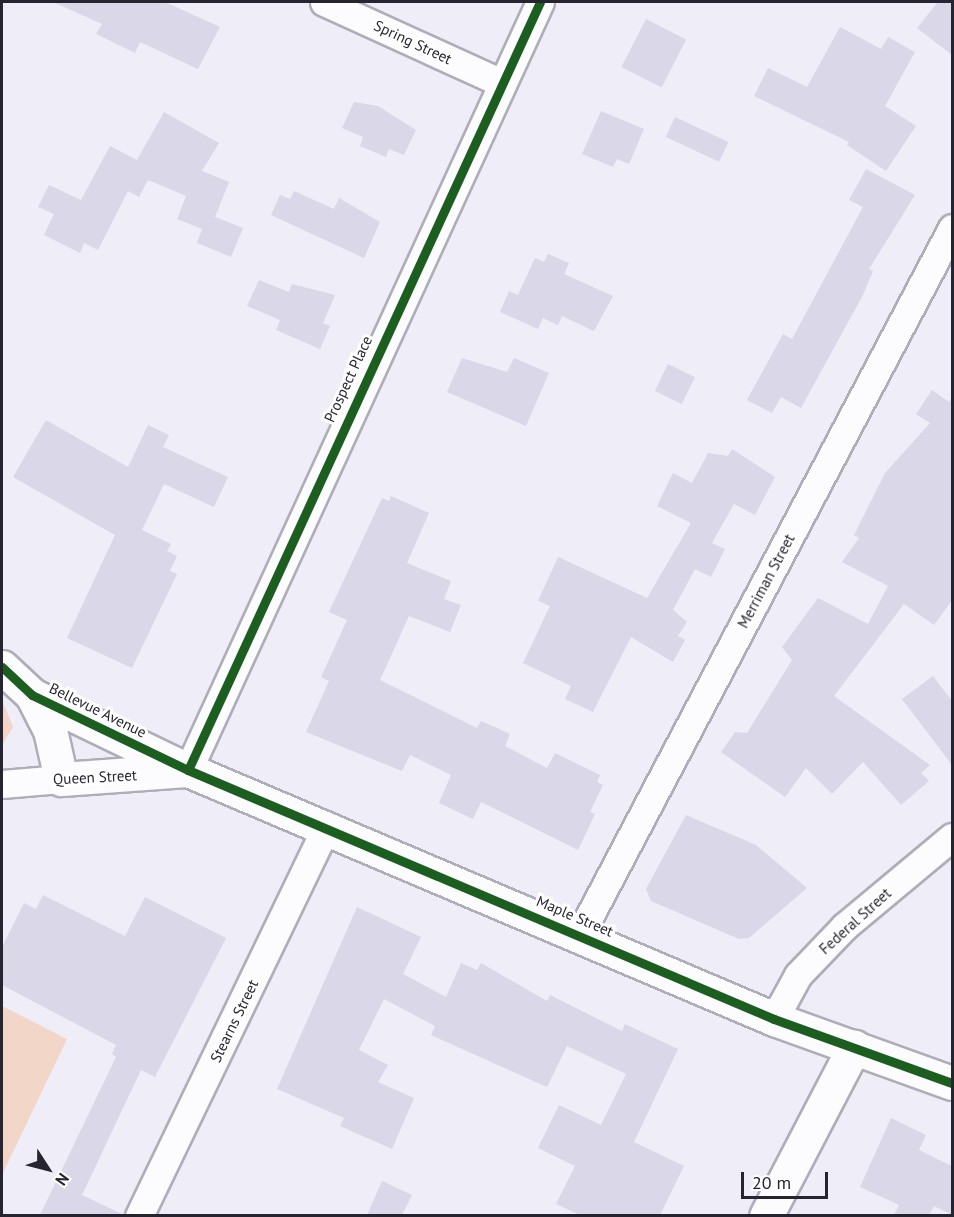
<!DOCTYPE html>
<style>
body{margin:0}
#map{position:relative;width:954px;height:1217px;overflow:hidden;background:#eeedf8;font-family:"PT Sans",sans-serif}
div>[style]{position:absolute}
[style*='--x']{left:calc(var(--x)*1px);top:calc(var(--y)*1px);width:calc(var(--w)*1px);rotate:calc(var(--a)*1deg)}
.green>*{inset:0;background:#f2d6c7}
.building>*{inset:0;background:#d9d7e8;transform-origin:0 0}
.roads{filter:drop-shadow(2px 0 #aeadb8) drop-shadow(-2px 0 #aeadb8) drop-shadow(0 2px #aeadb8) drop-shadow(0 -2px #aeadb8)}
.minor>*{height:27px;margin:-13.5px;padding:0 13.5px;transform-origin:13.5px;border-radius:13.5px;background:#fcfcfe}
.tertiary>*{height:33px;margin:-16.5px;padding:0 16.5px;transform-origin:16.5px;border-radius:16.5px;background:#fcfcfe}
.cycleway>*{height:9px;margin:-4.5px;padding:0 4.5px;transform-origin:4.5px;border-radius:4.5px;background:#1b5e20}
span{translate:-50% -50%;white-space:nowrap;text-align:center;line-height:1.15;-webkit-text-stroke:6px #fff;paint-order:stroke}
.street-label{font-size:15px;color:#252430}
.frame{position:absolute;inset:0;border:3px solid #252430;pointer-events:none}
.north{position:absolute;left:18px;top:1139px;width:60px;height:60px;-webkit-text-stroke:4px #fff;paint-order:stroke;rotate:126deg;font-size:16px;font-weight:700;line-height:24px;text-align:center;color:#252430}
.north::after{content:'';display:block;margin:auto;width:21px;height:27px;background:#252430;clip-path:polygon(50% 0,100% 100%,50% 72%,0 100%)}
.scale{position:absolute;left:741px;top:1172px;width:87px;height:27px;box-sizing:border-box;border:3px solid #252430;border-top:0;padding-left:8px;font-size:18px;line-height:21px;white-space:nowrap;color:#252430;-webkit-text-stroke:4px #fff;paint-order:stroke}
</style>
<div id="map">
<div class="green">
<div style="clip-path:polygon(2px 700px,13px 727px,2px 745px)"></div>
<div style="clip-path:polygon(2px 1006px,67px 1039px,2px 1175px)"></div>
</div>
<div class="building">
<div style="clip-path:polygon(53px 2px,165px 2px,220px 27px,198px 69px,140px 42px,135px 53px,96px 34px,102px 24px)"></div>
<div style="clip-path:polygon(938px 2px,952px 2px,952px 55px,917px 28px)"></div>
<div style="left:646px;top:19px;width:45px;height:54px;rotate:27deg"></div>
<div style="clip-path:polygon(840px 27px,881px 49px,888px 37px,915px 52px,885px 106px,916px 126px,886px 171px,847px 145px,849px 142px,754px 96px,768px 68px,807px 87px)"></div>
<div style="clip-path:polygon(354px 102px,378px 106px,416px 130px,404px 155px,389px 149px,386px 157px,360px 146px,363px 137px,342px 128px)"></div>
<div style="clip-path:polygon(601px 111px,644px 129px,629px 164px,617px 159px,613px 167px,582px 154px)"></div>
<div style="clip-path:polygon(164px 112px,219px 143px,202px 171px,229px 182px,215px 217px,243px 228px,231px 257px,197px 243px,202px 229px,177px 219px,186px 196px,148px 180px,139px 197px,128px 191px,98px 250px,84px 243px,80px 253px,44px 235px,54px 214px,38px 207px,49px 185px,81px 200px,110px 146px,137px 160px)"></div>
<div style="left:675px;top:117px;width:59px;height:22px;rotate:25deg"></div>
<div style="clip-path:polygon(866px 169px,915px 195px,869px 269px,873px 271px,863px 295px,801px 408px,781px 397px,772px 413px,747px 400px,783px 334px,792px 339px,863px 207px,849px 200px)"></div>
<div style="clip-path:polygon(294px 191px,334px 209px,339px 198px,380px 222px,364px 258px,271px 215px,280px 195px,290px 199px)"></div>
<div style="clip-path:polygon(548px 254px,569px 263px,564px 274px,613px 296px,594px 331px,562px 316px,558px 325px,543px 318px,538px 329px,500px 312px,509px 291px,518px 295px,535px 258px,544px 262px)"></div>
<div style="clip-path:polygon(259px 280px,289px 292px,292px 284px,335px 295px,323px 323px,330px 326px,320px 349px,276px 330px,280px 320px,247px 306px)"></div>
<div style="clip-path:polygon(462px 358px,507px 372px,514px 358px,549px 373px,526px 426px,447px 392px)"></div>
<div style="left:668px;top:364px;width:30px;height:30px;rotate:26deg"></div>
<div style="clip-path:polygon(932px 390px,949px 402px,952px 398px,952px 600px,934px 625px,904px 604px,834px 696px,930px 765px,921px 773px,929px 781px,901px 805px,863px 762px,832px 794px,806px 768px,785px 797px,721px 752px,735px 732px,747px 733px,792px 660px,782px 647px,818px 598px,868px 624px,888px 586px,842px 562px,859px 538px,854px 535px,885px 473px,930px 423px,916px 414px)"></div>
<div style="clip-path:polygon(46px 420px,128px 467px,148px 425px,169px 435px,163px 447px,228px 477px,214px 507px,164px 484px,142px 530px,171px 544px,167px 551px,177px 556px,170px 571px,177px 574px,132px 668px,67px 638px,115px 535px,13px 477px)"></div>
<div style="clip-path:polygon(732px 449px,775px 477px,755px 515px,734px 504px,712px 543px,725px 549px,711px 577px,695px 569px,673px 610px,687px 622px,678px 636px,685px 640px,673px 662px,631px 637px,593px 712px,565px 699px,571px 686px,523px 663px,550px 606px,538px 601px,558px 557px,647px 598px,691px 523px,657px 506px,673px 473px,692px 483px,708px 453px,728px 456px)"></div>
<div style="clip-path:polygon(391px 496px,429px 513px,407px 563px,451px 581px,444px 599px,461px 605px,450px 632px,409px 616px,380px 680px,477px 728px,481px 721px,510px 734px,505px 746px,547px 768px,555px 753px,600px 775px,597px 782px,603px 785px,590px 812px,595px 814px,578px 850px,481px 802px,473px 819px,439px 803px,451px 775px,410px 755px,402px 771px,306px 732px,329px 681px,321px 677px,347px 620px,329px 612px,382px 498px,389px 501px)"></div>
<div style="clip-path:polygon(933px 676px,952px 701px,952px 765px,902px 699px)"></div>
<div style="clip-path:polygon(686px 815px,756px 845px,807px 888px,749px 938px,739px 939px,651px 901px,646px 889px)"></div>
<div style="clip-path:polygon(43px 895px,125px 936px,145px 897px,226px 938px,155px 1077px,141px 1070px,82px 1195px,124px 1215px,40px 1215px,116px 1057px,112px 1054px,116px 1045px,2px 985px,2px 947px,24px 903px,36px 909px)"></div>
<div style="clip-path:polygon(357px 907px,421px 937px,403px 974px,446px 997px,461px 963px,477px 970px,481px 963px,547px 1001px,550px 995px,622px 1031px,625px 1024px,678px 1049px,634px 1142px,684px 1166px,660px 1215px,580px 1215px,556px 1204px,575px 1166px,538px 1148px,559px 1105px,601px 1125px,626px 1074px,567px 1046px,547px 1087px,431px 1035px,435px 1026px,384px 999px,359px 1050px,388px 1065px,378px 1082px,414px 1098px,392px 1149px,340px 1126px,344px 1118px,277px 1089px)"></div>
<div style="clip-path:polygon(891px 1118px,926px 1135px,919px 1150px,952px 1166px,952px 1215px,934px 1206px,929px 1215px,894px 1215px,899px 1205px,860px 1187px)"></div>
<div style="clip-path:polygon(382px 1181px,412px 1195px,402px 1215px,367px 1215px)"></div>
</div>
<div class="roads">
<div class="minor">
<div style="--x:324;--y:2;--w:196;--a:24.5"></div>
<div style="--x:188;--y:770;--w:845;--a:-65.38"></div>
<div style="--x:2;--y:784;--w:59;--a:-4.8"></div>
<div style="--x:580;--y:934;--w:798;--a:-62.21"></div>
<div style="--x:774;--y:1019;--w:50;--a:-61.4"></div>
<div style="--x:798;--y:975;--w:68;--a:-46.2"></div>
<div style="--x:845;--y:926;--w:139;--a:-39.8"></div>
<div style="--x:139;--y:1216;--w:433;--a:-64.3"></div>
</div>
<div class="tertiary">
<div style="--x:2;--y:667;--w:41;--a:43"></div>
<div style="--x:32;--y:695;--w:173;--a:25.7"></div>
<div style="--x:188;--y:770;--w:637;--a:23.02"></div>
<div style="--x:774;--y:1019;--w:189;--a:19.8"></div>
<div style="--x:32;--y:695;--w:39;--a:63"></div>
<div style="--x:50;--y:730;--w:50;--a:77.3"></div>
<div style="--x:61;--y:779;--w:127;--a:-4.1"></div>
<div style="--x:766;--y:1216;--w:191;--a:-62.5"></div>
</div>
</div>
<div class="cycleway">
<div style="--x:2;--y:667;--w:41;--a:43"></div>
<div style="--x:32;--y:695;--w:173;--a:25.7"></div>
<div style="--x:188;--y:770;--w:637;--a:23.02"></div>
<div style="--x:774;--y:1019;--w:189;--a:19.8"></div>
<div style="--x:188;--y:770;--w:845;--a:-65.38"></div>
</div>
<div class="street-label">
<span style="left:413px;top:42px;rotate:25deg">Spring Street</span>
<span style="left:348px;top:379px;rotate:-65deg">Prospect Place</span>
<span style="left:766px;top:581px;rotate:-62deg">Merriman Street</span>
<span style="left:98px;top:710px;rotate:26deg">Bellevue Avenue</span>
<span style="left:95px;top:777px;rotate:-3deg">Queen Street</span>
<span style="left:575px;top:916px;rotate:23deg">Maple Street</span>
<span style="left:855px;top:921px;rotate:-42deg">Federal Street</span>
<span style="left:234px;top:1021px;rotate:-64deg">Stearns Street</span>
</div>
<div class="frame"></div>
<div class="north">N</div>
<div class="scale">20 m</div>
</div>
